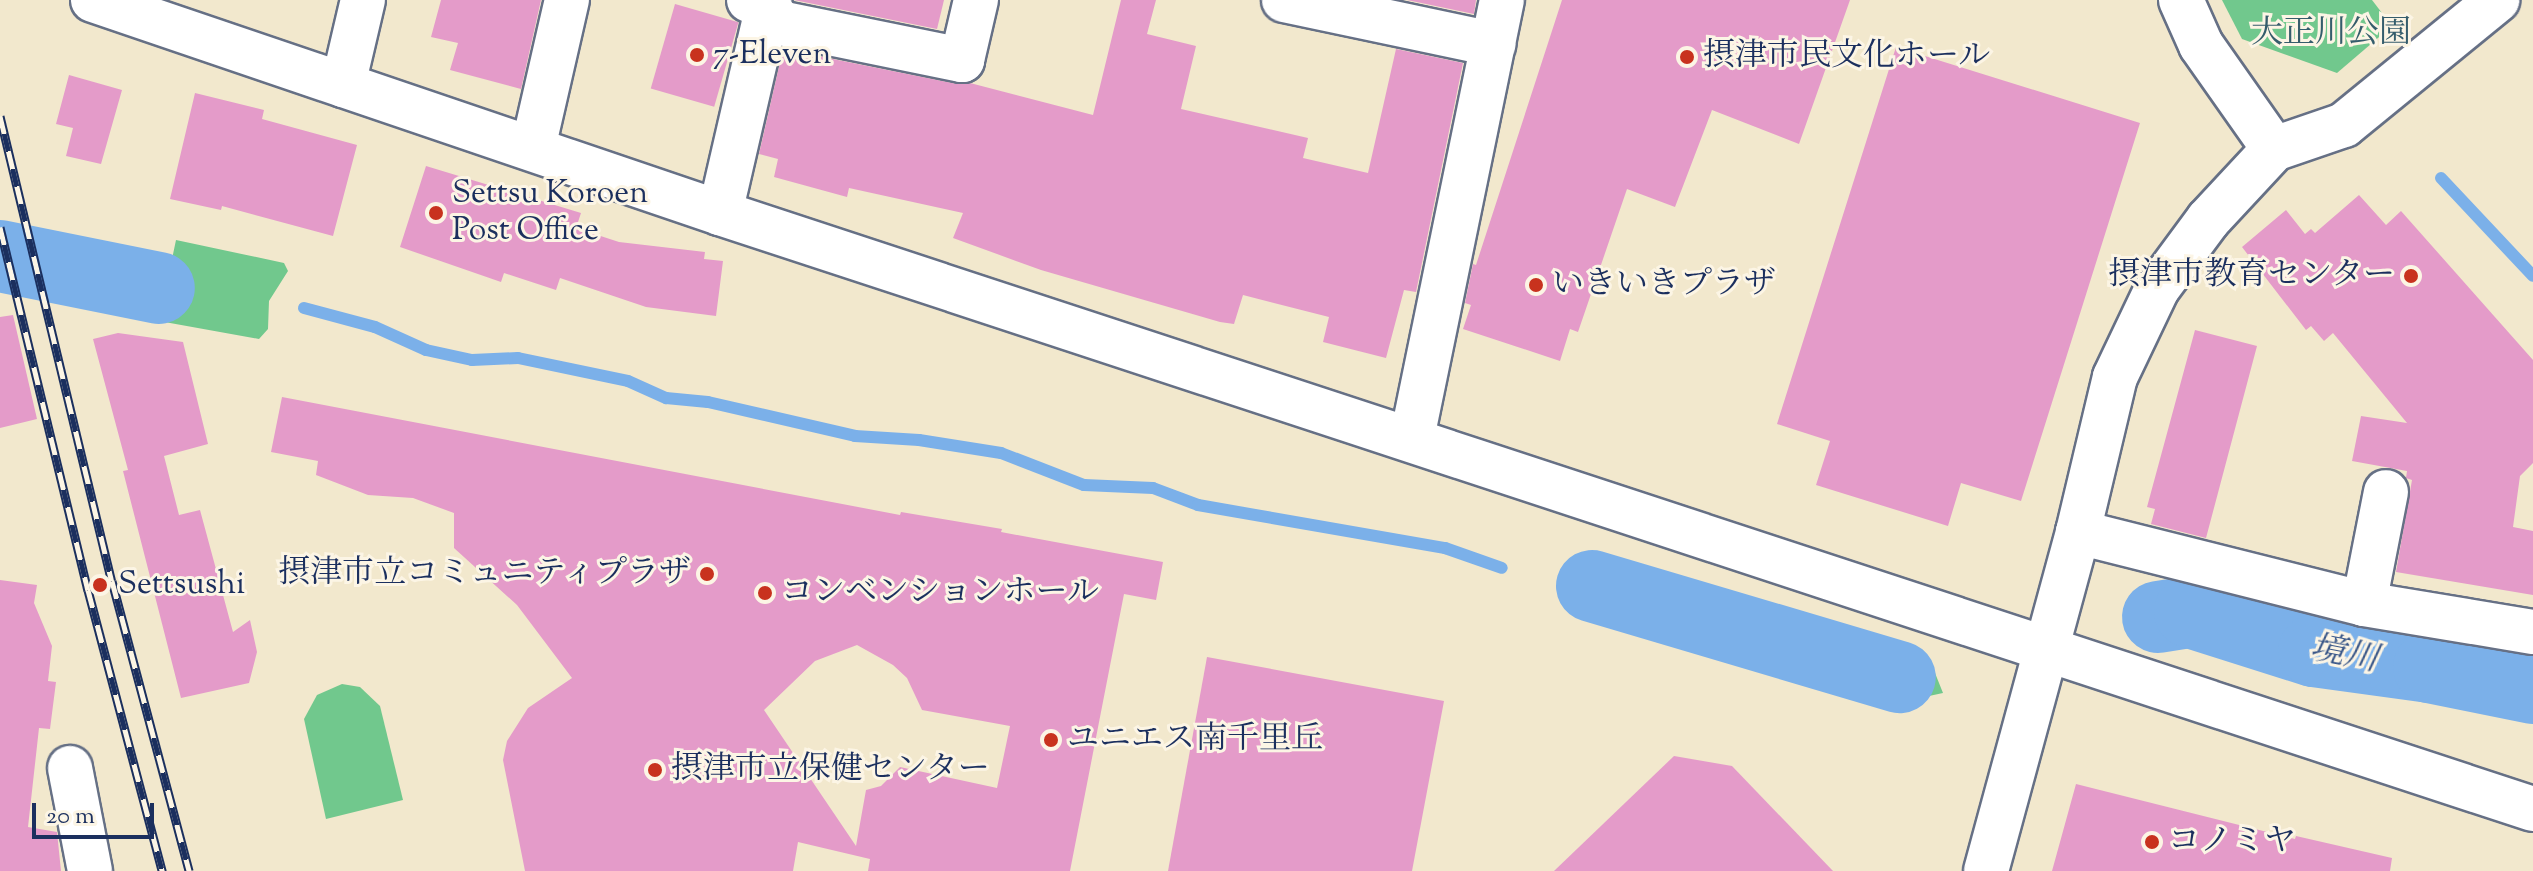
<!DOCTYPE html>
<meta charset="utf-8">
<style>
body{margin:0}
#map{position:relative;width:2533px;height:871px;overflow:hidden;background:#f2e8cd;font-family:"Sorts Mill Goudy","Noto Serif JP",serif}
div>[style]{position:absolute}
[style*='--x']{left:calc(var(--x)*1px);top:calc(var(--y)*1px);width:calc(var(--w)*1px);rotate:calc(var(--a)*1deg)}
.green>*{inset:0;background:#71c88d}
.stream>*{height:12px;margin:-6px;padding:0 6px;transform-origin:6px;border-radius:6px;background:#7bb0e9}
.river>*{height:72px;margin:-36px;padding:0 36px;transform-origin:36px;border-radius:36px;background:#7bb0e9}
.building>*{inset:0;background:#e49bc9;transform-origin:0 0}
.roads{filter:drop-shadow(2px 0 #667085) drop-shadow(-2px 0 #667085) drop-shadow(0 2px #667085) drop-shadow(0 -2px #667085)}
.minor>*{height:44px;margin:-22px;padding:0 22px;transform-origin:22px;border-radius:22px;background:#fff}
.rail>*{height:9px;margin-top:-4.5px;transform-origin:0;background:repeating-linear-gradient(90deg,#fcf5e5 0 18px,#1b2f5e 0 36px);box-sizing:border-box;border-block:2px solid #1b2f5e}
.dots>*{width:22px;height:22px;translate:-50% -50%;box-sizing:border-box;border:4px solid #fcf5e5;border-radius:50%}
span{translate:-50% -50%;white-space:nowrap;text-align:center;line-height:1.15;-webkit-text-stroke:6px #fcf5e5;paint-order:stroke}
.park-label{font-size:32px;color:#355d6c}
.poi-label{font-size:32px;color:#1b2f5e}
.left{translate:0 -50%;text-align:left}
.right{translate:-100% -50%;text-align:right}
.water-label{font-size:34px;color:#385688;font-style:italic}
.scale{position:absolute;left:32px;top:803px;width:122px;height:36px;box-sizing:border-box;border:4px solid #1b2f5e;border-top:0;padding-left:10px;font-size:24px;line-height:28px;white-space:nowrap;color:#1b2f5e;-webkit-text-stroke:6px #fcf5e5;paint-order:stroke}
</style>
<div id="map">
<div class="green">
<div style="clip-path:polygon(2222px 0,2372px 0,2392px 26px,2337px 73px,2242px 39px)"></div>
<div style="clip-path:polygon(176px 240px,284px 263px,288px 271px,269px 301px,268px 329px,259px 339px,159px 321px)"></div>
<div style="clip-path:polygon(1901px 650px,1929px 658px,1943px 693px,1915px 699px)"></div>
<div style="clip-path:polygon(342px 684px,360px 687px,380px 706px,403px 800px,326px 819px,304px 719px,317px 695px)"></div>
</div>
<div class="stream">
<div style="--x:2441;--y:178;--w:134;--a:46.8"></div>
<div style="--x:304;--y:308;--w:73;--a:15"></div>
<div style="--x:375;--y:327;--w:56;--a:24.3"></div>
<div style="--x:426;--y:350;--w:47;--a:12.3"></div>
<div style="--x:472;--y:360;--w:46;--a:-2.5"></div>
<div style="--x:518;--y:358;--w:112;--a:11.8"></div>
<div style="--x:628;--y:381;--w:42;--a:24.1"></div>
<div style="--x:666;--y:398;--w:42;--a:5.4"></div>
<div style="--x:708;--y:402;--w:151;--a:13"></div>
<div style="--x:855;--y:436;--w:64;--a:3.6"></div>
<div style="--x:919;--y:440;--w:83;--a:9"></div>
<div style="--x:1001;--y:453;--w:89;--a:21.1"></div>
<div style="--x:1084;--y:485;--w:69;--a:2.5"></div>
<div style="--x:1153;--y:488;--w:48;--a:20.7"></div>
<div style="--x:1198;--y:505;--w:251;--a:9.9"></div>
<div style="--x:1445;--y:548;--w:60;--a:19.3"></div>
</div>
<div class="river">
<div style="--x:0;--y:256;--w:162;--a:11.4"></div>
<div style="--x:1592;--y:586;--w:321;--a:16.5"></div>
<div style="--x:2158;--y:617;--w:32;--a:-9"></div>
<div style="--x:2190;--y:612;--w:130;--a:17.5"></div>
<div style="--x:2314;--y:651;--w:116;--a:7.9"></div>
<div style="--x:2429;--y:667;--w:106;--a:11.4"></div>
</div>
<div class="building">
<div style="clip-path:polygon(441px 0,541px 0,521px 89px,450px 70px,458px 43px,431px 37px)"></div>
<div style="clip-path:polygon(794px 0,944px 0,937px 29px)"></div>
<div style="clip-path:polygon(1121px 0,1156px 0,1147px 34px,1196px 46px,1181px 109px,1308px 138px,1303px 158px,1368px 173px,1396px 49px,1463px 63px,1416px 292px,1404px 290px,1386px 358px,1323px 342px,1329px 317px,1243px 295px,1234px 324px,1220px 322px,1041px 270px,953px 238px,963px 213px,849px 188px,847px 197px,774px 177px,778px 159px,759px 154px,783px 49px,957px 84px,970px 83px,1093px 115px)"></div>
<div style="clip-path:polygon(1407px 0,1476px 0,1474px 14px)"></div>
<div style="clip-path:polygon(1562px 0,1850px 0,1799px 144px,1712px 110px,1675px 207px,1627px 189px,1578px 332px,1570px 329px,1560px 361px,1463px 329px,1471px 305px,1465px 303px,1473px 264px,1476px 265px)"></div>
<div style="left:675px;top:4px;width:66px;height:88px;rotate:16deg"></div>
<div style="clip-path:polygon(1896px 47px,2140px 123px,2021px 501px,1961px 483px,1948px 526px,1816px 485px,1830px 441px,1777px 424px)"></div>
<div style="clip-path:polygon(69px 75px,122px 90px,101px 164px,66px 156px,73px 128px,56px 124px)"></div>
<div style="clip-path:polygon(195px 93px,264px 110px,262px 119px,357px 145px,333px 236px,222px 206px,221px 210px,170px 199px)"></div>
<div style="clip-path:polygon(426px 166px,581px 213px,576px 228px,619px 242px,705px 252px,704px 259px,723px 261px,716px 316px,646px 307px,560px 278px,556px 290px,504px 273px,501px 282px,400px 247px)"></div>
<div style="clip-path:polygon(2359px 195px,2386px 225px,2401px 211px,2533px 360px,2533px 463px,2520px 476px,2513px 527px,2533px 531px,2533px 595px,2396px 572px,2412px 480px,2406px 478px,2407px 471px,2352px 461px,2361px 416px,2407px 423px,2333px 333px,2324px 341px,2311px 326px,2306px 330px,2242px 247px,2286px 210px,2305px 234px,2311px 229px,2315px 233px)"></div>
<div style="clip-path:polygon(13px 315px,37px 419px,0 428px,0 317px)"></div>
<div style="clip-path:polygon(2195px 330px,2257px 346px,2206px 538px,2151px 524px,2155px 509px,2147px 507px)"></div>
<div style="clip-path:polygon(118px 333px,183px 342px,208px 444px,164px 456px,179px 515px,200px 510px,233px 632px,250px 620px,257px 652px,249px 683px,181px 698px,123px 471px,128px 470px,93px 339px)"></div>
<div style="clip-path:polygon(evenodd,282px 397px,900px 515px,901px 512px,1002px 529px,1001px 532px,1163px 562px,1156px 600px,1124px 594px,1070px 871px,868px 871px,870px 859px,798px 842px,793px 871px,525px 871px,503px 760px,507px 741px,528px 708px,572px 678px,517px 605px,454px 548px,454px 513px,413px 498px,368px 495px,316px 475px,318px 461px,271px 452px,282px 397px,857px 645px,893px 665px,907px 678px,922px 710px,1010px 726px,997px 788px,900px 767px,881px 786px,866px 790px,856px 846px,764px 710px,815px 661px,857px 645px)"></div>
<div style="clip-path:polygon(0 580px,37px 585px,34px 603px,52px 646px,48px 681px,56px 682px,50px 729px,39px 728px,28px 827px,57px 832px,61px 871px,0 871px)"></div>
<div style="clip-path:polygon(1207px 657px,1444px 701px,1412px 871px,1168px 871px)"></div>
<div style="clip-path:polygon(1674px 756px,1732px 766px,1833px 871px,1554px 871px)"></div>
<div style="clip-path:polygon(2076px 784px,2295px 839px,2296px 836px,2392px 858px,2390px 871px,2052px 871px)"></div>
</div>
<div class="roads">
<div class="minor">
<div style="--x:93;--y:0;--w:662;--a:18.76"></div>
<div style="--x:720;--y:213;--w:1908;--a:18.2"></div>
<div style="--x:749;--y:0;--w:19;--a:18"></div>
<div style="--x:767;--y:6;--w:21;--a:53"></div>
<div style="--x:780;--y:23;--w:186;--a:11.5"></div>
<div style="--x:962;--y:60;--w:62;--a:-76.9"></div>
<div style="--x:1284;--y:0;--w:214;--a:11.9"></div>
<div style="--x:2181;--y:0;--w:49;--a:66"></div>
<div style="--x:2201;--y:45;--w:127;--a:54.9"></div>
<div style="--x:343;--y:85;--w:87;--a:-76.8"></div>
<div style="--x:533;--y:148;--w:152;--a:-77.1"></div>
<div style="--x:720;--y:213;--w:219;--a:-77"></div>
<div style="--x:1412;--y:438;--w:447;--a:-78.4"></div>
<div style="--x:2078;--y:532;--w:295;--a:14.1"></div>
<div style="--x:2364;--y:604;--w:171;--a:9.4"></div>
<div style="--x:2364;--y:604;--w:114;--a:-78.9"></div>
<div style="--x:70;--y:768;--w:105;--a:79"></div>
<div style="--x:1986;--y:871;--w:351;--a:-74.8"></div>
<div style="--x:2078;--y:532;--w:159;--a:-76.6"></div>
<div style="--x:2115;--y:377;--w:98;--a:-64.5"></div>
<div style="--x:2157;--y:289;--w:86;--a:-53.5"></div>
<div style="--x:2208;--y:220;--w:97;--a:-47.1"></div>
<div style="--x:2274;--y:149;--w:74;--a:-18.9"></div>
<div style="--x:2344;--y:125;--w:198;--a:-39.2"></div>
</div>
</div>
<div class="rail">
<div style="--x:0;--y:116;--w:478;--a:76.5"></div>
<div style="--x:112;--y:581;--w:300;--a:75.1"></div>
<div style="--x:0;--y:227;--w:374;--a:76.4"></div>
<div style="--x:88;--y:590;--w:291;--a:75.2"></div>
</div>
<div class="dots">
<div style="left:697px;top:55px;background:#c8321e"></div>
<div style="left:1687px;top:57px;background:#c8321e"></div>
<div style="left:436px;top:213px;background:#c8321e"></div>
<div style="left:2411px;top:276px;background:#c8321e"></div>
<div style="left:1536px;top:285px;background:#c8321e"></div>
<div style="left:707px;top:574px;background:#c8321e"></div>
<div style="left:100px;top:585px;background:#c8321e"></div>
<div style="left:765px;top:593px;background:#c8321e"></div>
<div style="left:1051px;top:740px;background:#c8321e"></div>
<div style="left:655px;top:770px;background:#c8321e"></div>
<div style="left:2152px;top:842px;background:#c8321e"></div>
</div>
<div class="park-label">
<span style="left:2331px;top:34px">大正川公園</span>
</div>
<div class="poi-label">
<span class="left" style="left:713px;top:55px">7-Eleven</span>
<span class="left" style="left:1703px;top:57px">摂津市民文化ホール</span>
<span class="left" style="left:452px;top:213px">Settsu Koroen<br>Post Office</span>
<span class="right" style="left:2395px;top:276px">摂津市教育センター</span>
<span class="left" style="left:1552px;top:285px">いきいきプラザ</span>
<span class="right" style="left:691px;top:574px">摂津市立コミュニティプラザ</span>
<span class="left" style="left:118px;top:585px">Settsushi</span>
<span class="left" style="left:781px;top:593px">コンベンションホール</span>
<span class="left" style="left:1067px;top:740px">ユニエス南千里丘</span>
<span class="left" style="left:671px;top:770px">摂津市立保健センター</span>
<span class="left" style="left:2168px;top:842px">コノミヤ</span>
</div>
<div class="water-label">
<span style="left:2344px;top:655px;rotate:11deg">境川</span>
</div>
<div class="scale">20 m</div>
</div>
